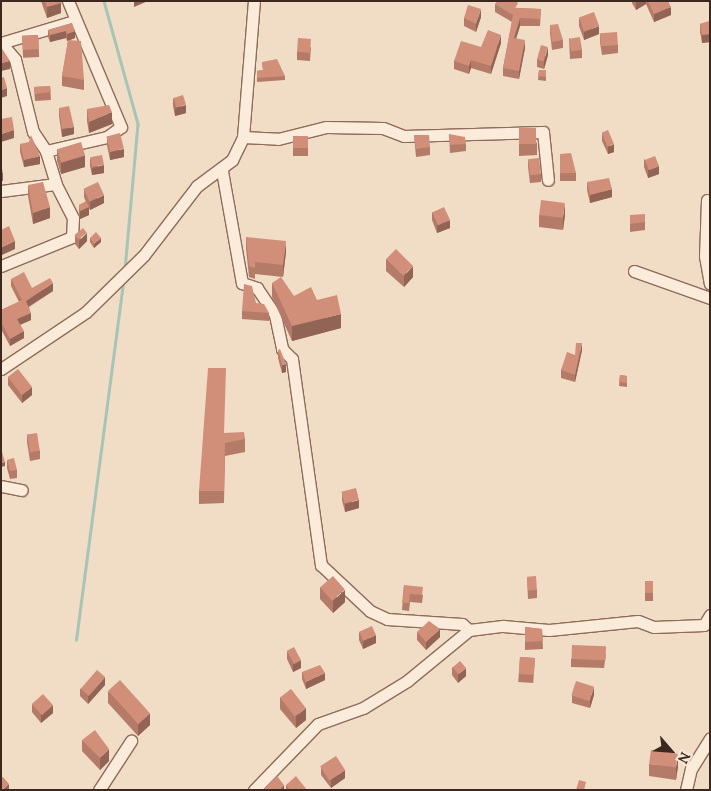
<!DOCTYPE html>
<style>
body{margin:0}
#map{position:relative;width:711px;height:791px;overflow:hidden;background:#f1dcc5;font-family:Lora,serif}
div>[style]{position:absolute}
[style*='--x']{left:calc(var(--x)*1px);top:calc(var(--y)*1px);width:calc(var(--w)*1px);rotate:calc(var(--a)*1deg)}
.stream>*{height:2.5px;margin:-1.25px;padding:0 1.25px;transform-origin:1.25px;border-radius:1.25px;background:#a7c4b6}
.roads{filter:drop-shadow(1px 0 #8d6c5a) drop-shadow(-1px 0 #8d6c5a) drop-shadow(0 1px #8d6c5a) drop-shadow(0 -1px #8d6c5a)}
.minor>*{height:11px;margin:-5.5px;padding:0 5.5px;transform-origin:5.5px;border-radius:5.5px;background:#fbebda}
.wall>*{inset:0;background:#b47b68;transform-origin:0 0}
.shaded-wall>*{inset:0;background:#926455;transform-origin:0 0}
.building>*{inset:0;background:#d18f79;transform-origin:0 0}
span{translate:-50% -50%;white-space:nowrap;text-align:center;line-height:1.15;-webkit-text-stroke:5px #f8e8d6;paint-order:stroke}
.frame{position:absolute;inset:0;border:2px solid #3d281f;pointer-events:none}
.north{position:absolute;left:646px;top:726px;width:50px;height:50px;-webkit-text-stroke:4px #f8e8d6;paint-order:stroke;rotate:117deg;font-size:14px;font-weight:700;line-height:20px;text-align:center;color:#3d281f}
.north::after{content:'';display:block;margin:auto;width:18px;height:22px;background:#3d281f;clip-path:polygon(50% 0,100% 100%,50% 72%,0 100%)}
</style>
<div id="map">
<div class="stream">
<div style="--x:104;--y:1;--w:128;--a:74.5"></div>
<div style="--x:138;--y:124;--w:146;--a:95.1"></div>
<div style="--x:76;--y:640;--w:361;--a:-82.5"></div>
</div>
<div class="roads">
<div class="minor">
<div style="--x:1;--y:43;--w:76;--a:-16.8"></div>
<div style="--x:243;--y:137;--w:35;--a:3"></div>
<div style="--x:278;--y:139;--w:49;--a:-14"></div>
<div style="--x:326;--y:127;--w:57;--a:1"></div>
<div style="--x:383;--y:128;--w:22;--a:21"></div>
<div style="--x:404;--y:136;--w:139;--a:-1.6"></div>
<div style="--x:543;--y:132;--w:48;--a:84.1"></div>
<div style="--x:46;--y:151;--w:63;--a:-12.9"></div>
<div style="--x:107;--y:137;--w:17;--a:-36"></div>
<div style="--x:121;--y:127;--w:137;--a:-112.8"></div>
<div style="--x:222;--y:171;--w:114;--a:79.9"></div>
<div style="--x:242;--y:283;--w:16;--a:18"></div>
<div style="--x:257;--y:288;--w:32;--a:56"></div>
<div style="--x:275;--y:315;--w:35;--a:78"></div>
<div style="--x:282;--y:349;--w:14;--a:45"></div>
<div style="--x:292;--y:359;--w:208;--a:82"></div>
<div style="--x:321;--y:565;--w:67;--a:43.2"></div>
<div style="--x:370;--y:611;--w:19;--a:25"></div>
<div style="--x:387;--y:619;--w:75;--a:3.8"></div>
<div style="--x:462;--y:624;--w:9;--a:41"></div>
<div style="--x:1;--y:191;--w:55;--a:-7.3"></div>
<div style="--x:707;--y:200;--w:56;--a:92"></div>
<div style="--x:705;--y:256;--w:28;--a:80"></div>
<div style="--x:1;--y:266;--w:77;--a:-22.2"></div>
<div style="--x:72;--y:237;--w:19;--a:-87"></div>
<div style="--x:73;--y:218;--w:38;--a:-117"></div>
<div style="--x:56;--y:184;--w:34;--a:-107"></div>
<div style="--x:46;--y:151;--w:23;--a:-124"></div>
<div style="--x:33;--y:132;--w:75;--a:-103.9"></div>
<div style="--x:15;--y:59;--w:21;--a:-131"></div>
<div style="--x:634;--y:271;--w:81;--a:19.6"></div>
<div style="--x:1;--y:369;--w:102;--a:-33.8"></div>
<div style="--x:86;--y:312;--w:81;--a:-44.5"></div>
<div style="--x:144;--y:255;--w:87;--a:-52.5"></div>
<div style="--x:197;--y:186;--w:44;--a:-36.6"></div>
<div style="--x:232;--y:160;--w:25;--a:-64"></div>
<div style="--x:243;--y:137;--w:136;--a:-85.4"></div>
<div style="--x:1;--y:486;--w:21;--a:11"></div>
<div style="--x:99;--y:790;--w:59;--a:-56.9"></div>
<div style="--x:254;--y:790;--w:92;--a:-45.9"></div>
<div style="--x:318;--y:724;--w:48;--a:-19.6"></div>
<div style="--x:363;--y:708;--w:52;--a:-31.5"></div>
<div style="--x:407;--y:681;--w:80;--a:-39.4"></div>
<div style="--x:469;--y:630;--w:34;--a:-7"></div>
<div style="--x:503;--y:626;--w:46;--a:5"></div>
<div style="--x:549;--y:630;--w:89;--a:-5.8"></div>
<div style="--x:638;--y:621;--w:17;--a:21"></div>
<div style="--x:654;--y:627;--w:50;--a:-2.3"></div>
<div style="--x:704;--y:625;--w:12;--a:-59"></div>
<div style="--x:686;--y:790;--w:22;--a:-77"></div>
<div style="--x:691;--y:769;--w:36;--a:-58"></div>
</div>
</div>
<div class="wall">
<div style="clip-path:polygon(41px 1px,61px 1px,61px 13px,47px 18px)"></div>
<div style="clip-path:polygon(632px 1px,668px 1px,671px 15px,654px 22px,646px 4px,636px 10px,632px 3px)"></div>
<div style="clip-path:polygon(495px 4px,518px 8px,541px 9px,540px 26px,520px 26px,516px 38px,525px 48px,519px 79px,503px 76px,503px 68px,512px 22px,495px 12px)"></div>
<div style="clip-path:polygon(481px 17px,476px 32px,464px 26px,464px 18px)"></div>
<div style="clip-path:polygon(579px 18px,599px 34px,584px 40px,579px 26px)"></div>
<div style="clip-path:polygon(710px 21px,710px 42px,702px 43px,700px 32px,700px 24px)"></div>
<div style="clip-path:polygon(72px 23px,75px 38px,70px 40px,84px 80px,84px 90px,62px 86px,62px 76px,68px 41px,67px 41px,66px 38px,50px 42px,48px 37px,48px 30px)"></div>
<div style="clip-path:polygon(550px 25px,563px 40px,563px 48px,552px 50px,550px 33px)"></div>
<div style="clip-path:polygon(600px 34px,618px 45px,618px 53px,602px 55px,600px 42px)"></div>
<div style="left:38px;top:35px;width:22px;height:16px;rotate:87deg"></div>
<div style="clip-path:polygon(569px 38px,582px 50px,582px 58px,570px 59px)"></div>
<div style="clip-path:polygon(501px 43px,491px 74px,471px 68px,469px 74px,454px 69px,454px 61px,481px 47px)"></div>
<div style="clip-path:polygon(311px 47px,310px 61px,297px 60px,297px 52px)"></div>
<div style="clip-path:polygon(548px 55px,544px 69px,537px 67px,537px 59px)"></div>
<div style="clip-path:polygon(262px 62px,285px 76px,285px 80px,257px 82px,257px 71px,263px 70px)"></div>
<div style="clip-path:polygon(539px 70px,546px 74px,546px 81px,538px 80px)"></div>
<div style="left:50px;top:86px;width:14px;height:16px;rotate:86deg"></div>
<div style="clip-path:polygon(173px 98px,186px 113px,175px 116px,173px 106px)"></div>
<div style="clip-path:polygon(59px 108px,74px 134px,62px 137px,59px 116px)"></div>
<div style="clip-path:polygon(87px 109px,112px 124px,89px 133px,87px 121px)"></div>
<div style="clip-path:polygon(519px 128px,537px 143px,537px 155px,519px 156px)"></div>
<div style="clip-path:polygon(602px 133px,614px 152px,608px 154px,602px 141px)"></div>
<div style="clip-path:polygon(449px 134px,466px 144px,466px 151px,450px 153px)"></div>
<div style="clip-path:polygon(414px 135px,430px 147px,430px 155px,416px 157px)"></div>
<div style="left:293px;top:136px;width:15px;height:20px"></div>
<div style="clip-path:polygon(107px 137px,124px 157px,110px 160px,107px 145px)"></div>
<div style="clip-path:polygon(20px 144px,40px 164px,24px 167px,20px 152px)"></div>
<div style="clip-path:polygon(57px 149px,85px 167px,61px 174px,57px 161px)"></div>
<div style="clip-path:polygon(560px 154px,576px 173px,576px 181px,560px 181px)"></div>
<div style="clip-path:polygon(90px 158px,104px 173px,92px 175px,90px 166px)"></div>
<div style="clip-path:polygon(644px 159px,659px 174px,648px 178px,644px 167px)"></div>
<div style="clip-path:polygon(528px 160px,541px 174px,541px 182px,530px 183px,528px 167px)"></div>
<div style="clip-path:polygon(587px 182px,612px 197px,590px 203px,587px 190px)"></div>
<div style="clip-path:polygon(28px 185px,50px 218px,33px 224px,28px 196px)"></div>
<div style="clip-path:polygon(84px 189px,104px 203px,90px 210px,89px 208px,89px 215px,80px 219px,79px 213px,79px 205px,86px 202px,84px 197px)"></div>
<div style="clip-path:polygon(432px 212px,450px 228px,437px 233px,432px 220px)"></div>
<div style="clip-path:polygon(539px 215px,565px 215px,563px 230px,539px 227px)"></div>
<div style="clip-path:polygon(630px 215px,645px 222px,645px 230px,630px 232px)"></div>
<div style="clip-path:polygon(75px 236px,87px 241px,79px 249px,75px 244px)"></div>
<div style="clip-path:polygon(246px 237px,286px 252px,283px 277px,255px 274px,255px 279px,249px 277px,246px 248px)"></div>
<div style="clip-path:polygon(90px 238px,101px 242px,94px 248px,90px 242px)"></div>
<div style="clip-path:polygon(386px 259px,413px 277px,404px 287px,386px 271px)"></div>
<div style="clip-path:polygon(11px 279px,32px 288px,53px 291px,29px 307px,31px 320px,20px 325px,24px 338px,10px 346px,1px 329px,1px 310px,19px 302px,11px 286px)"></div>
<div style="clip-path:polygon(272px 283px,294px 296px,341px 328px,292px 341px,272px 297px)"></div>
<div style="clip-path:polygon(256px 303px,269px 313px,269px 321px,242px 319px,242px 311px)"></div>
<div style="clip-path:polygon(278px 350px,286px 372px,282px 373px,278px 358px)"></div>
<div style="clip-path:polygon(582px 350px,575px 382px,561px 378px,561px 370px,575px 355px)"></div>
<div style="clip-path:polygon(620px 375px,627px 376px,627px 387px,619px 386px)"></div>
<div style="clip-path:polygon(8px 377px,32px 395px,22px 403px,8px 385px)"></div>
<div style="clip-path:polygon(225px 433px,245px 439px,245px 452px,225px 456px,224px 503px,199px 504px,199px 491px)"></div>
<div style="clip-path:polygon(27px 434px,40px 451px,40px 459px,30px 461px,27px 442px)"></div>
<div style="clip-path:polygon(7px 460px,17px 470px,17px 478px,10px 479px,7px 468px)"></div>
<div style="clip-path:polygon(342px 492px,359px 508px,345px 512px,342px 500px)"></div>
<div style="clip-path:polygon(527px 577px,537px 590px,537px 598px,528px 599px)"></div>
<div style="left:645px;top:581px;width:8px;height:20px"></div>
<div style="clip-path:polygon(404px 585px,423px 595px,422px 603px,410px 602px,409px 611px,402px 610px)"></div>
<div style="clip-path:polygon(320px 587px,345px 602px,333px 613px,320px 599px)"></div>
<div style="clip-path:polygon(525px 627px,542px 629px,543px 649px,525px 650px)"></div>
<div style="clip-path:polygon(359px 632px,376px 643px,363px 649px,359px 640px)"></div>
<div style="clip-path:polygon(417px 632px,440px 637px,426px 650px,417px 640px)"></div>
<div style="clip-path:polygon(287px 651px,301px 668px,293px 672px,287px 659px)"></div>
<div style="clip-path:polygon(606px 654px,604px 668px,571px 667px,571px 659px)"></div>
<div style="left:520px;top:657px;width:15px;height:25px;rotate:4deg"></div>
<div style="clip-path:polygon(452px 667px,466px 676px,458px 683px,452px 675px)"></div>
<div style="clip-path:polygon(302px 672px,325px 680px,306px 689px,302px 679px)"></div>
<div style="clip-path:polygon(105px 685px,88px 704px,80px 696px,80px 689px)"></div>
<div style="clip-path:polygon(108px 691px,150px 725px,138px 736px,108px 703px)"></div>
<div style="clip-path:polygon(572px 695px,594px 695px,590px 708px,572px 703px)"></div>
<div style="clip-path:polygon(280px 697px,306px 720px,296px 728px,280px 709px)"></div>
<div style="clip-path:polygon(32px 704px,53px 713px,41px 723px,32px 712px)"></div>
<div style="clip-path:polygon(82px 740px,109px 761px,100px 770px,82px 751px)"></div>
<div style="clip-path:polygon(649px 764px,678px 766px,676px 780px,649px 776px)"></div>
<div style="clip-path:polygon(321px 767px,345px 778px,331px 788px,321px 775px)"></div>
<div style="clip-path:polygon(286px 785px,307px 790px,286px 790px)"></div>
</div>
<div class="shaded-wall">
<div style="clip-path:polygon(134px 1px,148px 1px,134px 7px)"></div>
<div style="clip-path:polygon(638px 1px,646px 1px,646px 4px,636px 10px,636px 2px)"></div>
<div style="clip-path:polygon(61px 3px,61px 13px,47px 18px,47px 7px)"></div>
<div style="clip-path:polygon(671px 7px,671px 15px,654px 22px,654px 14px)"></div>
<div style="clip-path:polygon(481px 9px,481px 17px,476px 32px,476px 24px)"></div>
<div style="clip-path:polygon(520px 18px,520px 26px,514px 45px,514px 38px)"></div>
<div style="clip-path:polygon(599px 26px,599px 34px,584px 40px,584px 32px)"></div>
<div style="clip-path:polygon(66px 31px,66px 38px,50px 42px,50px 35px)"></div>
<div style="clip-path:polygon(75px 31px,75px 38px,67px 41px,67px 34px)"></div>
<div style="clip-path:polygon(710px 34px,710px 42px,702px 43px,702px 35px)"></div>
<div style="clip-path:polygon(501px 35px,501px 43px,491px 74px,491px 66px)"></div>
<div style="clip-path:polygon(525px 40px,525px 48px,519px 79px,519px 71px)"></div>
<div style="clip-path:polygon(548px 47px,548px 55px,544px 69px,544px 61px)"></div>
<div style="clip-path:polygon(471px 60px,471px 68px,469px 74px,469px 66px)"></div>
<div style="clip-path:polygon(10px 61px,10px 69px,1px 71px,1px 63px)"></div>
<div style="clip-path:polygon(7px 88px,7px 96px,1px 98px,1px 90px)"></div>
<div style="clip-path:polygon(186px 105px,186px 113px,175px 116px,175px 108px)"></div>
<div style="clip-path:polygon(112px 112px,112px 124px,89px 133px,89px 122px)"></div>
<div style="clip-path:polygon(74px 127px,74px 134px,62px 137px,62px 129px)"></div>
<div style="clip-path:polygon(14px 130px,14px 138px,1px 142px,1px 134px)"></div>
<div style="clip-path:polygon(614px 144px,614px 152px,608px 154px,608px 147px)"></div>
<div style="clip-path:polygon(124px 149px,124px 157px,110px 160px,110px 152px)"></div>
<div style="clip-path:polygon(85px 155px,85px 167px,61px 174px,61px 162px)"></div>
<div style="clip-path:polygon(40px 156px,40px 164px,24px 167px,24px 160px)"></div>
<div style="clip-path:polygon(104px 165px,104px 173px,92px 175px,92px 168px)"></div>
<div style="clip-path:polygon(659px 166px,659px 174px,648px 178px,648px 170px)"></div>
<div style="left:1px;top:173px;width:2px;height:8px"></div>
<div style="clip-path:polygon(612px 189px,612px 197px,590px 203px,590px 195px)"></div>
<div style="clip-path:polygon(104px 195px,104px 203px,90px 210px,90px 202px)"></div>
<div style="clip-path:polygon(565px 203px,565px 215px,563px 230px,563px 218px)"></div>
<div style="clip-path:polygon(50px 207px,50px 218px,33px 224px,33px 213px)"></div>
<div style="clip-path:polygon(89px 207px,89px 215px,80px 219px,80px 211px)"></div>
<div style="clip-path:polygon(450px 220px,450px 228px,437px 233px,437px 225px)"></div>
<div style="clip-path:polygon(87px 233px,87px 241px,79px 249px,79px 241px)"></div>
<div style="clip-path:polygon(101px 238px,101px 242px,94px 248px,94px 244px)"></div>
<div style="clip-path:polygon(15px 241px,15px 249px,2px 255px,2px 247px)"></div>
<div style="clip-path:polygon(286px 241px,286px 252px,283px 277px,283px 265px)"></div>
<div style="clip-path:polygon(413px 266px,413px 277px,404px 287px,404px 276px)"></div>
<div style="clip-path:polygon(53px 283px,53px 291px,26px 308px,26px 301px)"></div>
<div style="clip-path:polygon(31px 313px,31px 320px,17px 326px,17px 319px)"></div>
<div style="clip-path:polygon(341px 314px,341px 328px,292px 341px,292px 326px)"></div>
<div style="clip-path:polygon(24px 331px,24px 338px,10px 346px,10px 339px)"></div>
<div style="clip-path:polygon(582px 343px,582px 350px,575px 382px,575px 375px)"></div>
<div style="clip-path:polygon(286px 364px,286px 372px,282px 373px,282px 365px)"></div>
<div style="clip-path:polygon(32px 387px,32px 395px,22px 403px,22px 395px)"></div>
<div style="clip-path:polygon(5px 462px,5px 466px,1px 467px,1px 463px)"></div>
<div style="clip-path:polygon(359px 500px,359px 508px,345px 512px,345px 504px)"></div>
<div style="clip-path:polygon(345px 590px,345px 602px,333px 613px,333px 601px)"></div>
<div style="clip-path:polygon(440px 629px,440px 637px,426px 650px,426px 642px)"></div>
<div style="clip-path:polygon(376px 635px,376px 643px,363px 649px,363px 641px)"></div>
<div style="clip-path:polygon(301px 660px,301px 668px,293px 672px,293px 664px)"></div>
<div style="clip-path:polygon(466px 668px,466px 676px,458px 683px,458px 675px)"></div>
<div style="clip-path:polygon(325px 673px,325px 680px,306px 689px,306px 682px)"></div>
<div style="clip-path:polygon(105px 677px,105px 685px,88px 704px,88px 696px)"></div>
<div style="clip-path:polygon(594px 687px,594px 695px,590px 708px,590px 700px)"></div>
<div style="clip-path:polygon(53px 705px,53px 713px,41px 723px,41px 715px)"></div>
<div style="clip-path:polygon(306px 708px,306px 720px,296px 728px,296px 716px)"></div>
<div style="clip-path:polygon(150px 713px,150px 725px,138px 736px,138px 724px)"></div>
<div style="clip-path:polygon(109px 749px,109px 761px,100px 770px,100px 758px)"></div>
<div style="clip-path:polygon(678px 754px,678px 766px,676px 780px,676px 768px)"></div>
<div style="clip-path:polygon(345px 770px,345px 778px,331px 788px,331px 780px)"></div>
<div style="clip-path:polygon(9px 784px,9px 790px,2px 790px)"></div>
<div style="clip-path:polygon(284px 785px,284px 790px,279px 790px)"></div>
</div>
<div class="building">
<div style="clip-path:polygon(45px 1px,61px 1px,61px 3px,47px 7px)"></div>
<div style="clip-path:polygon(497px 1px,516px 1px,518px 3px,515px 8px,541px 9px,540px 19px,520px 18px,514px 38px,525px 40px,519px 71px,503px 68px,513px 15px,495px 4px)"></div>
<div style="clip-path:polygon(648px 1px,668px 1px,671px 7px,654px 14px)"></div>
<div style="clip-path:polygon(468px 5px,481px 9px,476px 24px,464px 18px)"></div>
<div style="left:594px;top:12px;width:15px;height:16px;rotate:70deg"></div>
<div style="clip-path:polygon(710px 21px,710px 34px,702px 35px,700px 24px)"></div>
<div style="clip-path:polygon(72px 23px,75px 31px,67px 34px,66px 31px,50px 35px,48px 30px)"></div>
<div style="clip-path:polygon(558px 24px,563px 40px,552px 42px,550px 25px)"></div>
<div style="clip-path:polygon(488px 30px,501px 35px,491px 66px,471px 60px,469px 66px,454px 61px,461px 41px,481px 47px)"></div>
<div style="left:617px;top:32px;width:13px;height:17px;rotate:86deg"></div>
<div style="left:38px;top:35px;width:14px;height:16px;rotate:86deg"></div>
<div style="left:580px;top:37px;width:13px;height:11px;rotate:81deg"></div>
<div style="left:298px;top:38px;width:13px;height:14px;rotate:4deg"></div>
<div style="clip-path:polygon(68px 40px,81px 41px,84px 80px,62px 76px)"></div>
<div style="left:541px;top:45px;width:7px;height:15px;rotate:16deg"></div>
<div style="clip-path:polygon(1px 47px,10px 61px,1px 63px)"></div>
<div style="clip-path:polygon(277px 59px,285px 76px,257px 78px,257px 71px,263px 70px,262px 62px)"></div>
<div style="clip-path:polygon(539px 70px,546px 70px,546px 77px,538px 76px)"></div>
<div style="clip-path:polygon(4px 77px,7px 88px,1px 90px,1px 78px)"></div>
<div style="clip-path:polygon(50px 86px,51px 92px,35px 94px,34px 87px)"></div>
<div style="left:183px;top:95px;width:10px;height:10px;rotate:73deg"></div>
<div style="clip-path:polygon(109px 105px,112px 112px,89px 122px,87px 109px)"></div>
<div style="clip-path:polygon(69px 106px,74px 127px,62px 129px,59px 108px)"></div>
<div style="clip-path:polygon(12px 117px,14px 130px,1px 134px,1px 119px)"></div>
<div style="left:519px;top:128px;width:17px;height:16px"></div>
<div style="left:608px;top:130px;width:15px;height:7px;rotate:67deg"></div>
<div style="left:120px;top:133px;width:16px;height:14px;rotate:76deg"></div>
<div style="clip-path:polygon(449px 134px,465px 137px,466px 144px,450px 145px)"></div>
<div style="clip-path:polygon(31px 135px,40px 156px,24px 160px,20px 144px,29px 142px)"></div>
<div style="clip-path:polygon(414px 135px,429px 135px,430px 147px,416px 149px)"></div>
<div style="left:293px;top:136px;width:15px;height:12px"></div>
<div style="left:81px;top:142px;width:14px;height:25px;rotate:73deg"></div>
<div style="clip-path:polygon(571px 153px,576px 173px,560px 173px,560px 154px)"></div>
<div style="left:102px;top:155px;width:10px;height:12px;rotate:79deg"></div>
<div style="left:655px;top:156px;width:11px;height:11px;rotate:68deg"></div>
<div style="left:539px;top:158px;width:16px;height:11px;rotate:83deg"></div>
<div style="clip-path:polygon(1px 164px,3px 173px,1px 173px)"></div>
<div style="clip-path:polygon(609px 178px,612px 189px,590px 195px,587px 182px)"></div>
<div style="clip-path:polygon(43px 182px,50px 207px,33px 213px,28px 185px)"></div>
<div style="left:98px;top:182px;width:14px;height:16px;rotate:65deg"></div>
<div style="left:541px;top:200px;width:24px;height:15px;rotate:7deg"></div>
<div style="clip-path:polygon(86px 201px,89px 207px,80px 211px,79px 205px)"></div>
<div style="left:444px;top:207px;width:14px;height:13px;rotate:65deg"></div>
<div style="clip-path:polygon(645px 214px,645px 222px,630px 224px,630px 215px)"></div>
<div style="clip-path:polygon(9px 226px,15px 241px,2px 247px,1px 246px,1px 230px)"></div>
<div style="left:83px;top:228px;width:6px;height:11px;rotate:51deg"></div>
<div style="clip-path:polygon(96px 232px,101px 238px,94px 244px,90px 238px)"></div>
<div style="clip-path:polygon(246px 237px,286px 241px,283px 265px,255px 262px,255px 268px,249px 266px)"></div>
<div style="left:396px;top:249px;width:24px;height:14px;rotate:45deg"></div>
<div style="clip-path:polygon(24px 272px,32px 288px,50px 278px,53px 283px,26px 301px,31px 313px,17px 319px,24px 331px,10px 339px,1px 322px,1px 310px,22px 300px,11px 279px)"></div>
<div style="clip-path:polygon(281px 277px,294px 296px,311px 287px,317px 300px,337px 295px,341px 314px,292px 326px,272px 283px)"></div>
<div style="clip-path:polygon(244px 284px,252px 286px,256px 303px,264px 304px,269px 313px,242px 311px)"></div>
<div style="clip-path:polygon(576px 343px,582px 343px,575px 375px,561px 370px,567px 352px,575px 355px)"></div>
<div style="clip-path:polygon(280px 349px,286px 364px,282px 365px,278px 350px)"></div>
<div style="clip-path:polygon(208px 368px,226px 368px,224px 433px,244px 432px,245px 439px,225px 443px,224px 491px,199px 491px)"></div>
<div style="left:18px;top:369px;width:23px;height:13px;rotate:52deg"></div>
<div style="clip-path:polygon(620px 375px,627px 376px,627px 383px,619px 382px)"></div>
<div style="left:37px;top:433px;width:18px;height:10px;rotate:81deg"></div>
<div style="clip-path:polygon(2px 452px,5px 462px,1px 463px,1px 453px)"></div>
<div style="left:14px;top:458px;width:12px;height:7px;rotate:76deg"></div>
<div style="left:356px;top:488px;width:12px;height:15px;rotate:76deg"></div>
<div style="left:333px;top:576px;width:18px;height:17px;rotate:49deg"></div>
<div style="left:536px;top:576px;width:14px;height:9px;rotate:86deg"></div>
<div style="left:645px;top:581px;width:8px;height:12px"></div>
<div style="clip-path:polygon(404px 585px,423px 587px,422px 595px,410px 594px,409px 603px,402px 603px)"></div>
<div style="clip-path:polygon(429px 621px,440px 629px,426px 642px,417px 632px)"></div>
<div style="left:372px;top:626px;width:10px;height:14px;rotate:66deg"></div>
<div style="clip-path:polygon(525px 627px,542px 629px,543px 641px,525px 642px)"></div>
<div style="left:572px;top:645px;width:34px;height:14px;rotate:2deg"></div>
<div style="left:294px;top:647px;width:15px;height:8px;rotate:62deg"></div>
<div style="left:520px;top:657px;width:15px;height:17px;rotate:4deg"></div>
<div style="left:460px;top:661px;width:9px;height:10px;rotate:49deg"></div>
<div style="clip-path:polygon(320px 665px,325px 673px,306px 682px,302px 672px)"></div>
<div style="left:97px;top:670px;width:11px;height:25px;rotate:41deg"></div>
<div style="left:120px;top:680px;width:45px;height:16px;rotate:48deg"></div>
<div style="left:576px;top:681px;width:19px;height:15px;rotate:18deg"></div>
<div style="left:291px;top:689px;width:24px;height:14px;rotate:52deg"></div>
<div style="left:43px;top:694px;width:15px;height:15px;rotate:48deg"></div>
<div style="clip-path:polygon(95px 730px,109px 749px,100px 758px,82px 740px)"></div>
<div style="left:651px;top:750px;width:27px;height:14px;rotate:8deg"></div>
<div style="left:336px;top:756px;width:17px;height:19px;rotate:57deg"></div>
<div style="clip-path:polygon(277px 776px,284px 785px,279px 790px,263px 790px)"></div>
<div style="clip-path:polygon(296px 776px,307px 790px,290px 790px,286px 785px)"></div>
<div style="clip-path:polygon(3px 777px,9px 784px,1px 790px,1px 778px)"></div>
<div style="clip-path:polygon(579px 780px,586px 782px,584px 790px,576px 790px)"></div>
</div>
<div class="frame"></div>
<div class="north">N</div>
</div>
